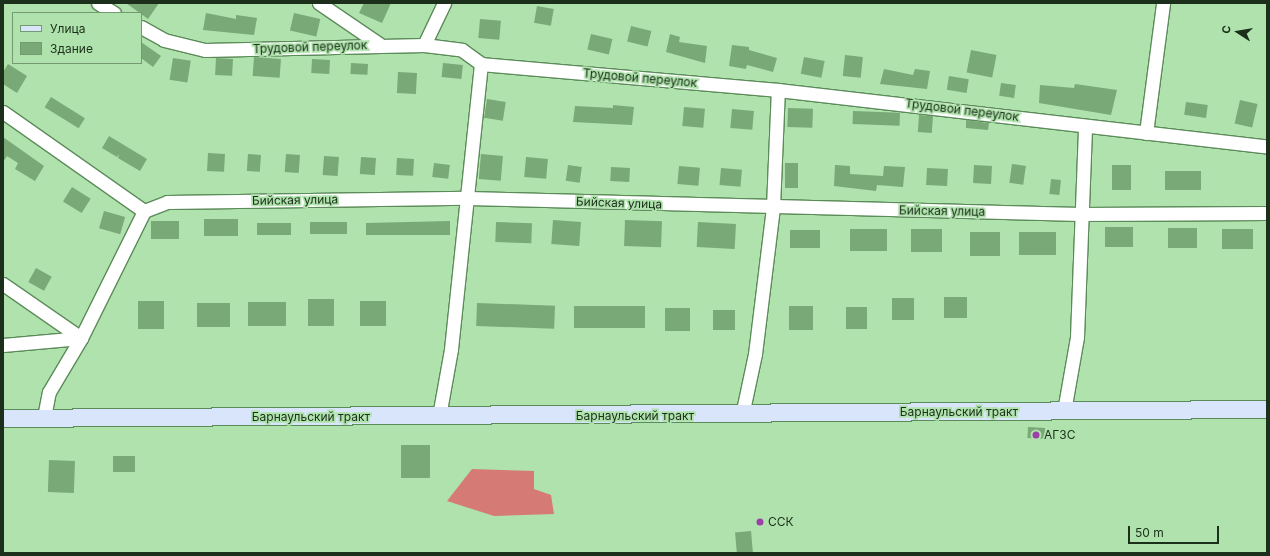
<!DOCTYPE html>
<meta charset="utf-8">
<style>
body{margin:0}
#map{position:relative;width:1270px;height:556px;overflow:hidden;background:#afe2ac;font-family:Inter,sans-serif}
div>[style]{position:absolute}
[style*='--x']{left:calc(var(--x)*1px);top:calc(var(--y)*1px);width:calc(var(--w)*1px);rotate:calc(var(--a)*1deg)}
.forest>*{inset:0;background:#d67a76}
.building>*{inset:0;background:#78a976;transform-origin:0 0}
.roads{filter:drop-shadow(1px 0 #5c8b5a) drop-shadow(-1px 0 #5c8b5a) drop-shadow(0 1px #5c8b5a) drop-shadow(0 -1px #5c8b5a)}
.minor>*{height:13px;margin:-6.5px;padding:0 6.5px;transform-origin:6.5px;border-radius:6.5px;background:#fff}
.major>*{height:17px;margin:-8.5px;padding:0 8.5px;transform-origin:8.5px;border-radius:8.5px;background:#d9e5fb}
.dots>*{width:11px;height:11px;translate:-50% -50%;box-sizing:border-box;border:2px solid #afe2ac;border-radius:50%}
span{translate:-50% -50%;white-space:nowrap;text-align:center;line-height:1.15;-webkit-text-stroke:3.5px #afe2ac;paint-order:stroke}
.street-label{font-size:12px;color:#1b2f1a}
.poi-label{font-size:12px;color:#1b2f1a}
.left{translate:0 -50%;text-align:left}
.frame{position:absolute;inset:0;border:4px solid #1b2f1a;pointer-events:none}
.legend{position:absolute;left:12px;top:12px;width:130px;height:52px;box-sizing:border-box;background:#afe2ac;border:1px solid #749a72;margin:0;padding:5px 7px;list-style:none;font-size:12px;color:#1b2f1a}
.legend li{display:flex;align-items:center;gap:8px;height:20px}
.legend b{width:20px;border:1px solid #749a72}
.north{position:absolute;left:1218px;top:12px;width:40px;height:40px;-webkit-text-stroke:3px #afe2ac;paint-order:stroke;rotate:282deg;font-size:11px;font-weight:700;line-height:16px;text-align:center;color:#1b2f1a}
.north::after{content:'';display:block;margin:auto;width:14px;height:18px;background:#1b2f1a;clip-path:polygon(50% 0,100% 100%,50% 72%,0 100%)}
.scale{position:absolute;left:1128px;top:526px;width:91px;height:18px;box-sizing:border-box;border:2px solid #1b2f1a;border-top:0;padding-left:5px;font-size:12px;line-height:14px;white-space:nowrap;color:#1b2f1a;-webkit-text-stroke:3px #afe2ac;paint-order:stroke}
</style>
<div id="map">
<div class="forest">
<div style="clip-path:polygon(472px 469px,534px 471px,534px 489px,551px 495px,554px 514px,494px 516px,447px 501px)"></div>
</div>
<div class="building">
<div style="clip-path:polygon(126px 3px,159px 3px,148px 19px)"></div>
<div style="clip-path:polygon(364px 3px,391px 3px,382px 23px,359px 13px)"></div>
<div style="left:537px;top:6px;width:17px;height:17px;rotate:10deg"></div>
<div style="clip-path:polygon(206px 13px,236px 19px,236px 15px,257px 18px,254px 35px,203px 30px)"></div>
<div style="left:294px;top:13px;width:27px;height:18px;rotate:13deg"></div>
<div style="left:480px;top:19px;width:21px;height:19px;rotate:5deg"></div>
<div style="left:631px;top:26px;width:21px;height:16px;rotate:14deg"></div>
<div style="left:591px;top:34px;width:22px;height:16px;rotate:13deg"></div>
<div style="clip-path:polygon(670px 34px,680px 37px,679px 42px,707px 46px,705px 63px,666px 52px)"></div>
<div style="clip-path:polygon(141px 42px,161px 56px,153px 67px,141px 58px)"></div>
<div style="clip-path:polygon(732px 45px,749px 47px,749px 50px,777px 58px,773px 72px,747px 65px,746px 69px,729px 66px)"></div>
<div style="left:971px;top:50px;width:26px;height:23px;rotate:11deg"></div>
<div style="left:845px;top:55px;width:18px;height:21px;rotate:6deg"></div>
<div style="left:254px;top:57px;width:27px;height:19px;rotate:4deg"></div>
<div style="left:804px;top:57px;width:21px;height:17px;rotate:11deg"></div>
<div style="left:173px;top:58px;width:18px;height:22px;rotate:9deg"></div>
<div style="left:216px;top:58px;width:17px;height:17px;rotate:3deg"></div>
<div style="left:312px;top:59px;width:18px;height:14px;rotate:3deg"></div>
<div style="left:351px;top:63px;width:17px;height:11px;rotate:3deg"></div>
<div style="left:443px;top:63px;width:20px;height:14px;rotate:6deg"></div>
<div style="clip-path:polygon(8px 64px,27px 76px,17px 93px,3px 84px,3px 72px)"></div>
<div style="clip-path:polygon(884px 69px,913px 75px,915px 69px,930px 71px,927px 89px,880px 84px)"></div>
<div style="left:398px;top:72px;width:19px;height:21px;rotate:3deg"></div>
<div style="left:949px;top:76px;width:20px;height:14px;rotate:9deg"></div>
<div style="left:1001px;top:83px;width:15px;height:13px;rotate:8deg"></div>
<div style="clip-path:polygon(1075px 84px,1117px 90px,1111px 115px,1039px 103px,1040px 85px,1074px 88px)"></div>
<div style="left:51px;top:97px;width:40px;height:12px;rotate:32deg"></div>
<div style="left:487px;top:99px;width:19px;height:19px;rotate:9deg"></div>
<div style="left:1240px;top:100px;width:18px;height:24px;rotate:13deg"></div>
<div style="left:1186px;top:102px;width:22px;height:13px;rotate:8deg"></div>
<div style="clip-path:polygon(613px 105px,634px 107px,632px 125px,573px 122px,575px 106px,613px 108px)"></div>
<div style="left:684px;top:107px;width:21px;height:19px;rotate:5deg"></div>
<div style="left:788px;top:108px;width:25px;height:19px;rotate:2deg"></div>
<div style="left:732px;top:109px;width:22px;height:19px;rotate:5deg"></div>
<div style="left:853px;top:111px;width:47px;height:13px;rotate:2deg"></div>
<div style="left:919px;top:115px;width:14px;height:17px;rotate:4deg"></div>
<div style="clip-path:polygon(966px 120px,989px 123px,988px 130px,966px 128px)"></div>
<div style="clip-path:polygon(109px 136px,147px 159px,140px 171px,118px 158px,119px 154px,117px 157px,102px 148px)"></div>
<div style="clip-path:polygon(3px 137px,44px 166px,35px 181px,15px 169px,18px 163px,7px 156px,3px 162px)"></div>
<div style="left:208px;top:153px;width:17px;height:18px;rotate:3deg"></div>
<div style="left:248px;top:154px;width:13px;height:17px;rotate:4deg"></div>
<div style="left:286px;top:154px;width:14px;height:18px;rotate:4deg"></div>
<div style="left:481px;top:154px;width:22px;height:25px;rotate:5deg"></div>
<div style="left:324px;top:156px;width:15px;height:19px;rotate:4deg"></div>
<div style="left:361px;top:157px;width:15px;height:17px;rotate:4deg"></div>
<div style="left:526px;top:157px;width:22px;height:20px;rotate:5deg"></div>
<div style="left:397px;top:158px;width:17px;height:17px;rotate:3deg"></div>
<div style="left:434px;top:163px;width:16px;height:14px;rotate:7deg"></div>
<div style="left:785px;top:163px;width:13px;height:25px"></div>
<div style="left:1012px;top:164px;width:14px;height:19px;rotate:8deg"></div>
<div style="left:568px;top:165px;width:14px;height:16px;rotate:8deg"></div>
<div style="clip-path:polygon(835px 165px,850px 166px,850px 174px,883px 176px,884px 166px,905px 167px,903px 187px,877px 185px,876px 191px,834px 186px)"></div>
<div style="left:974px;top:165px;width:18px;height:18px;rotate:3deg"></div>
<div style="left:1131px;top:165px;width:25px;height:19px;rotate:90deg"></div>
<div style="left:679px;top:166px;width:21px;height:18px;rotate:5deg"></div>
<div style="left:611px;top:167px;width:19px;height:14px;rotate:3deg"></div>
<div style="left:721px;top:168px;width:21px;height:17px;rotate:5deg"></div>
<div style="left:927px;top:168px;width:21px;height:17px;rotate:3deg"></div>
<div style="left:1165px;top:171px;width:36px;height:19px"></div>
<div style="left:1051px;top:179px;width:10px;height:15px;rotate:6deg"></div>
<div style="left:72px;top:187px;width:22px;height:17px;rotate:32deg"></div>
<div style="left:104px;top:211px;width:22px;height:18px;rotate:16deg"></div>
<div style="left:204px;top:219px;width:34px;height:17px"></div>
<div style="left:553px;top:220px;width:28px;height:24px;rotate:4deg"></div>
<div style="left:625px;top:220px;width:37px;height:26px;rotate:2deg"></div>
<div style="left:151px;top:221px;width:28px;height:18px"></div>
<div style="clip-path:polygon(450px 221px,450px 235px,366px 235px,366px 223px)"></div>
<div style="left:310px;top:222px;width:37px;height:12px"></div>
<div style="left:496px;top:222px;width:36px;height:20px;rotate:2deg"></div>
<div style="left:698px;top:222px;width:38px;height:25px;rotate:3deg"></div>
<div style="left:257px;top:223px;width:34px;height:12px"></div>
<div style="left:1105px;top:227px;width:28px;height:20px"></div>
<div style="left:1168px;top:228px;width:29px;height:20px"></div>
<div style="left:850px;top:229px;width:37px;height:22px"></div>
<div style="left:942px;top:229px;width:23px;height:31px;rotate:90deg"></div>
<div style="left:1222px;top:229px;width:31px;height:20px"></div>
<div style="left:790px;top:230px;width:30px;height:18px"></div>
<div style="left:1000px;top:232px;width:24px;height:30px;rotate:90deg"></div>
<div style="left:1019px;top:232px;width:37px;height:23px"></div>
<div style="left:36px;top:268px;width:18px;height:16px;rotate:29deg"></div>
<div style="left:944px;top:297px;width:23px;height:21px"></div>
<div style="left:892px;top:298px;width:22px;height:22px"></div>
<div style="left:308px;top:299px;width:26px;height:27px"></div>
<div style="left:138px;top:301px;width:26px;height:28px"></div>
<div style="left:360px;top:301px;width:26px;height:25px"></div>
<div style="left:248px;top:302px;width:38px;height:24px"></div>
<div style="left:197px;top:303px;width:33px;height:24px"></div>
<div style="left:477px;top:303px;width:78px;height:23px;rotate:2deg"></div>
<div style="left:574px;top:306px;width:71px;height:22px"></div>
<div style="left:789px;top:306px;width:24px;height:24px"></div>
<div style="left:846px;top:307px;width:21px;height:22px"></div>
<div style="left:665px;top:308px;width:25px;height:23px"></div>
<div style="left:713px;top:310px;width:22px;height:20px"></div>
<div style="left:1028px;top:427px;width:17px;height:11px;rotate:3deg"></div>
<div style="left:401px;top:445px;width:29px;height:33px"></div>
<div style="left:113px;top:456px;width:22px;height:16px"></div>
<div style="left:49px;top:460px;width:26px;height:32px;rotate:2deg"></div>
<div style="left:751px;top:531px;width:22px;height:16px;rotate:85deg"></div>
</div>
<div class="roads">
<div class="minor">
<div style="--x:98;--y:3;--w:19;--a:32"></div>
<div style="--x:319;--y:3;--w:73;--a:34.3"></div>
<div style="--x:141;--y:27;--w:26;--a:29"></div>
<div style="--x:164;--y:40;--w:42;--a:13.7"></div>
<div style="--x:205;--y:50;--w:219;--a:-1.3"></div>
<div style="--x:424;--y:45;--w:38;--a:7"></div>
<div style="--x:462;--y:50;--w:24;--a:36"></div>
<div style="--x:481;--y:64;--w:298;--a:5"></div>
<div style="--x:778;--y:90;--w:492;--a:6.6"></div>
<div style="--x:424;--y:45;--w:47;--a:-64.5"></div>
<div style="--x:3;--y:112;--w:172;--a:35.1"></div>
<div style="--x:144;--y:211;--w:25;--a:-21"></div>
<div style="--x:167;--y:202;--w:301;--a:-0.8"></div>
<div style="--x:468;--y:198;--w:612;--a:1.5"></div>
<div style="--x:1080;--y:214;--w:187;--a:-0.3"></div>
<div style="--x:1146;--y:133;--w:131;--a:-82.5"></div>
<div style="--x:3;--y:284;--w:95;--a:34.7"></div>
<div style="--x:3;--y:345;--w:78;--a:-5.1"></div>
<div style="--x:1064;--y:411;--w:75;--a:-80"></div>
<div style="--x:1077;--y:337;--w:211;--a:-87.8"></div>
<div style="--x:742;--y:415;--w:62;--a:-78"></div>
<div style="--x:755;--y:354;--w:148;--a:-83"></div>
<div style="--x:773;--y:207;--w:117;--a:-87.6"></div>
<div style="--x:439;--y:416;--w:68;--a:-79.8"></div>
<div style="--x:451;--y:349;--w:287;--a:-84"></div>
<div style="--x:44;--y:417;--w:25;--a:-79"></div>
<div style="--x:49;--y:392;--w:63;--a:-59.3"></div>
<div style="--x:81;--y:338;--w:142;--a:-63.6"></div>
</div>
<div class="major">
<div style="--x:3;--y:418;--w:1264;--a:-0.41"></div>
</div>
</div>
<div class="dots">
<div style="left:1036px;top:435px;background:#9d3fa8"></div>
<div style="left:760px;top:522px;background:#9d3fa8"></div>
</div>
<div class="street-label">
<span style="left:310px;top:47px;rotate:-2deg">Трудовой переулок</span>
<span style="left:640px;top:78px;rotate:5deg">Трудовой переулок</span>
<span style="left:962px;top:110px;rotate:7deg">Трудовой переулок</span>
<span style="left:295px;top:200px;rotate:-1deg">Бийская улица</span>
<span style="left:619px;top:203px;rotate:2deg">Бийская улица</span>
<span style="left:942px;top:211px;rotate:1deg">Бийская улица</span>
<span style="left:959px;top:412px">Барнаульский тракт</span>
<span style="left:635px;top:416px">Барнаульский тракт</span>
<span style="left:311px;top:417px">Барнаульский тракт</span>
</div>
<div class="poi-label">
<span class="left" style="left:1044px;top:435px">АГЗС</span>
<span class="left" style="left:768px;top:522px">ССК</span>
</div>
<div class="frame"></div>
<ul class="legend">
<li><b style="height:5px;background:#d9e5fb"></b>Улица</li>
<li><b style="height:11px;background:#78a976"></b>Здание</li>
</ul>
<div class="north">С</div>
<div class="scale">50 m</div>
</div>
